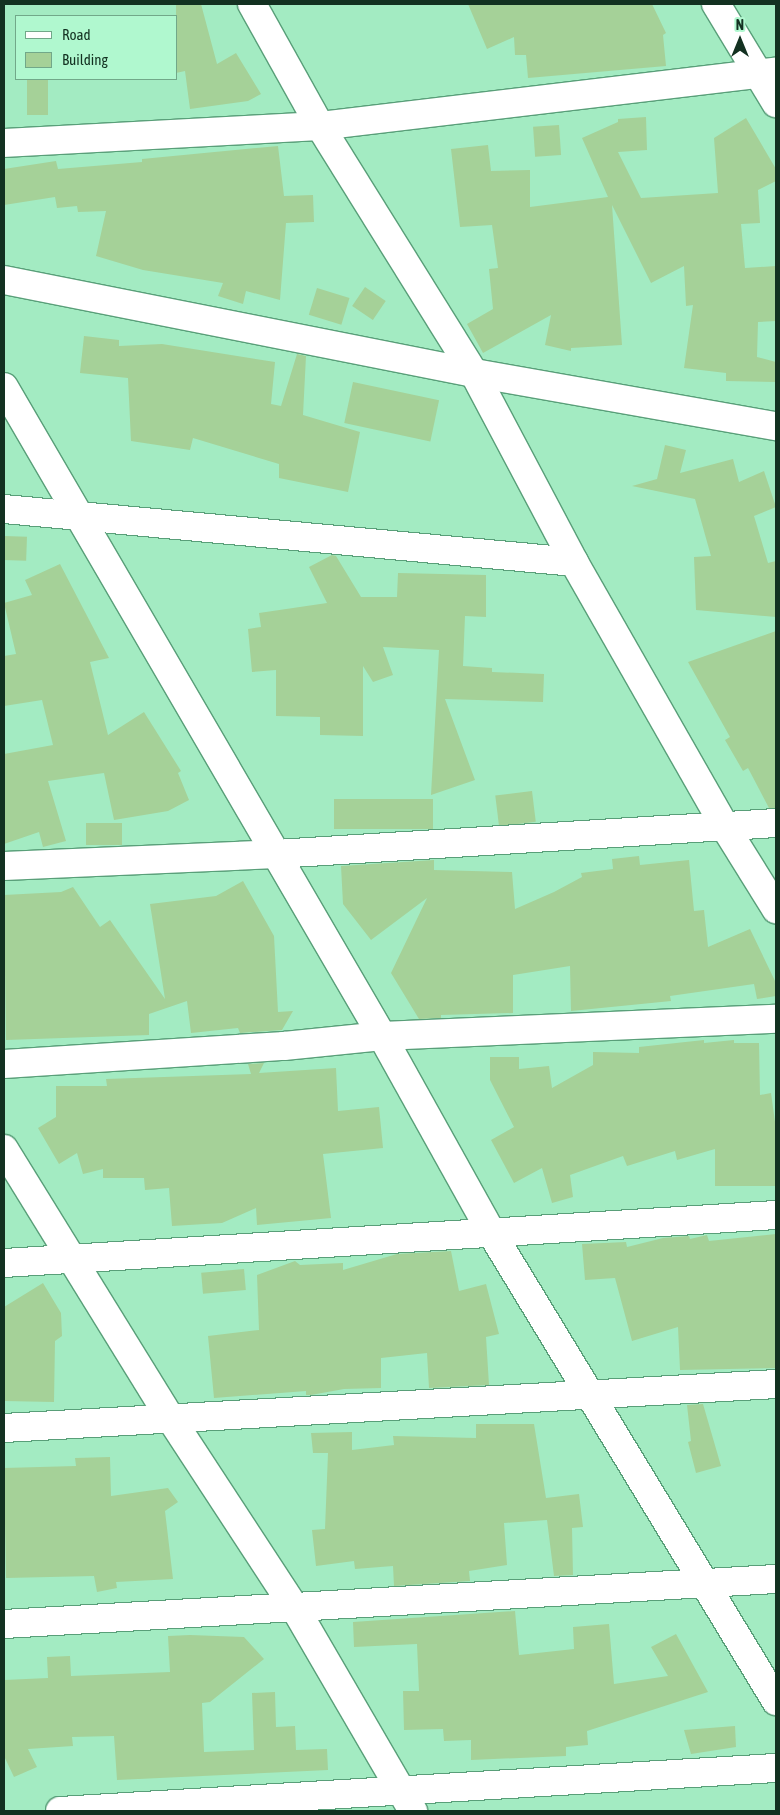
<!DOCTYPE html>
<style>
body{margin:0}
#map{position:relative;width:780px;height:1815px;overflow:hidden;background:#a3ebc2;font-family:"Asap Condensed",sans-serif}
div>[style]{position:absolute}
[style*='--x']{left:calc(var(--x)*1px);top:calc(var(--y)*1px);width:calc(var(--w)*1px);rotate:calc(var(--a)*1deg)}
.building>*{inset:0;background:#a5d198;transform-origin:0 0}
.roads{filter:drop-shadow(1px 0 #599f79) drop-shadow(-1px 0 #599f79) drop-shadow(0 1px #599f79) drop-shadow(0 -1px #599f79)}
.minor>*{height:28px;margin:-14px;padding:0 14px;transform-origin:14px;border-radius:14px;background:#fff}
span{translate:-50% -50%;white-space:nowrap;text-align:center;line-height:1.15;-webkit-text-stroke:4px #b0f8cf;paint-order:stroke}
.frame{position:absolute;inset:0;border:5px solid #133121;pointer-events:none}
.legend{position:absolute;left:15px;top:15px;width:162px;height:65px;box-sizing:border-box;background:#b0f8cf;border:1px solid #71a889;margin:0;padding:6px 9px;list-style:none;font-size:15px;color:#133121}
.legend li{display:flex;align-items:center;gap:10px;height:25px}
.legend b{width:25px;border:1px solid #71a889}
.north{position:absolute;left:715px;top:15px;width:50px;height:50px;-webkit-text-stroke:4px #b0f8cf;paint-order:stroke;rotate:0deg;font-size:14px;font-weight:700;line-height:20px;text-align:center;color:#133121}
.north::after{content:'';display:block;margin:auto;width:18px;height:22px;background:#133121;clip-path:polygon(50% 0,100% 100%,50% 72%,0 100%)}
</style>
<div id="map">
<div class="building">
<div style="clip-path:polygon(176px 4px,201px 4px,217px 64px,236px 53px,261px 94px,248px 101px,190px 109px,185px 71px,176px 73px)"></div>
<div style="clip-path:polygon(468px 4px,652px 4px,666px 33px,663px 35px,666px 66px,528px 78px,526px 55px,515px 55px,514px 37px,487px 49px)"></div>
<div style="left:27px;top:79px;width:21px;height:36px"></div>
<div style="clip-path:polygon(646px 117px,647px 150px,618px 152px,641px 198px,718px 193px,714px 138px,746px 118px,776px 169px,776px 181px,758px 190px,760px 223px,741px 224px,745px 268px,776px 266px,776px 321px,758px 322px,757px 357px,776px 362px,776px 382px,726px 381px,726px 373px,684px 368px,693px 305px,686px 306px,684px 266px,651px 283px,612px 205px,622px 345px,571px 348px,571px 351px,545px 345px,551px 315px,483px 353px,467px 324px,493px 309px,489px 269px,498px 268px,492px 225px,460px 227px,451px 149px,488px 145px,491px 171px,530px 170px,530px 207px,608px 197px,582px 138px,618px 122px,618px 119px)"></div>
<div style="left:559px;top:125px;width:30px;height:26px;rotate:86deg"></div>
<div style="clip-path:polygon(278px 146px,284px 196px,313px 195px,314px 222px,286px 223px,280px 300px,246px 291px,243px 304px,218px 296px,223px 283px,143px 270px,96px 256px,106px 211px,78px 212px,77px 206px,57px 208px,55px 197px,4px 205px,4px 169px,56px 161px,58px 169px,142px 162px,142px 159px)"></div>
<div style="left:365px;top:287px;width:25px;height:23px;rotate:34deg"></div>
<div style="left:317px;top:288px;width:34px;height:28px;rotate:17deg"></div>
<div style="clip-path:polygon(84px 336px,119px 340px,119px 346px,162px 344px,275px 362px,271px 404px,281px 406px,297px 354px,306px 356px,303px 415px,360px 432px,348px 492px,279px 478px,279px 464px,193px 438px,190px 450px,131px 441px,128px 378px,80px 373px)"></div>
<div style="left:353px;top:382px;width:88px;height:42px;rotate:12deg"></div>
<div style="clip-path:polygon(665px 445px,686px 450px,680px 473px,733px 459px,739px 482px,764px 471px,776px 507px,754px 516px,768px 563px,776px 561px,776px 617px,696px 610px,694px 557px,711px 556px,695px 499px,632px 486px,657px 479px)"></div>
<div style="left:4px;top:536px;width:23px;height:24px;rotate:2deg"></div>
<div style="clip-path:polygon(332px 555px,336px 556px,361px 597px,397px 597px,398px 573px,486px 575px,486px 617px,465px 616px,463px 666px,492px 668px,492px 672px,544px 674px,543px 702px,445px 699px,475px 780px,431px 795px,439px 650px,383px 647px,393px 675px,373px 682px,363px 666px,363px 736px,320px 735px,320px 717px,276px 716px,276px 670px,252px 672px,248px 629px,261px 627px,259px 613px,327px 603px,309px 567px)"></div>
<div style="clip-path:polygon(60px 564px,109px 658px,90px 662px,108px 735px,144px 712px,181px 771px,178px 773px,189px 800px,168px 811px,114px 820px,104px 773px,48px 781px,66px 841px,43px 847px,39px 832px,4px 844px,4px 754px,53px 745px,42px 700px,4px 706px,4px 656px,16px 654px,4px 603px,32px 595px,25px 580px)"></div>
<div style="clip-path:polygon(776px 631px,776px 808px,769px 808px,748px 768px,743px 771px,725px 740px,730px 737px,688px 662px)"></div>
<div style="left:532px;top:791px;width:31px;height:37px;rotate:83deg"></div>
<div style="left:433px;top:799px;width:30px;height:99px;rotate:90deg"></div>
<div style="left:122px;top:823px;width:22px;height:36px;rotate:90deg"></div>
<div style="clip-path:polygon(639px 856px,640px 865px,689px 860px,694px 911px,704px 910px,708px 947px,750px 929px,776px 983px,776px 996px,757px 999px,754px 984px,670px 996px,671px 1001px,571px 1011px,570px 966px,513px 975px,513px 1013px,441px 1015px,441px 1018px,419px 1019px,391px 973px,427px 898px,371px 940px,343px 904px,341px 866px,434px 860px,434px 870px,512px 872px,515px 909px,554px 892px,582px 877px,581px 873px,613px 869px,612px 859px)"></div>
<div style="clip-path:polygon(243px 881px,274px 936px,278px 1012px,293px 1011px,282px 1030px,240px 1033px,238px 1028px,191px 1033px,187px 1001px,149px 1014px,149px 1035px,6px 1040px,4px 895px,61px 892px,73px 887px,100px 927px,110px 920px,165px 999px,150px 904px,216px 896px)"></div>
<div style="clip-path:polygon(704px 1040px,704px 1043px,734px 1040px,734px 1043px,759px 1043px,760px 1095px,771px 1093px,776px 1129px,776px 1186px,715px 1186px,715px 1149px,677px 1160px,675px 1151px,627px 1166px,623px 1156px,570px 1175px,573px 1197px,552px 1203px,542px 1168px,514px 1183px,491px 1140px,514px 1127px,490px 1080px,490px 1057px,519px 1057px,519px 1069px,549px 1066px,552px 1088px,593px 1065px,593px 1052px,639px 1053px,639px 1047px)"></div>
<div style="clip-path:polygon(264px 1063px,259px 1073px,336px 1068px,338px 1111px,379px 1107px,383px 1148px,323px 1154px,331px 1218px,257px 1225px,256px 1208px,222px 1223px,172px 1226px,169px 1188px,145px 1190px,144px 1178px,103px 1178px,103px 1169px,83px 1174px,77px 1153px,59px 1164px,38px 1128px,56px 1117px,56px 1086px,107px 1086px,106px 1079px,251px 1074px,248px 1064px)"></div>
<div style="clip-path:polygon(776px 1234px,776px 1368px,680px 1370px,678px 1327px,632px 1341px,615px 1278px,585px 1280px,582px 1244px,626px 1242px,627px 1247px,663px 1238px,689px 1236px,690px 1239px,707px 1235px,709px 1241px)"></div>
<div style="clip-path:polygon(451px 1251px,459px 1291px,486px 1284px,499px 1334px,486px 1337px,489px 1385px,429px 1388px,427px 1353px,381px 1358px,381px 1388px,344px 1389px,311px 1395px,306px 1395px,306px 1391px,214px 1398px,208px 1336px,259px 1330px,257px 1275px,295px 1261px,300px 1265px,343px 1263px,343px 1270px,397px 1254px)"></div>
<div style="left:244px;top:1269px;width:21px;height:43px;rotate:85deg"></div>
<div style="clip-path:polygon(43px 1283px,61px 1313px,62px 1336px,55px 1341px,54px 1402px,4px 1401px,4px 1307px)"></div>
<div style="clip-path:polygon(703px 1404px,721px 1466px,696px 1473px,688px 1442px,691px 1441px,687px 1405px)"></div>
<div style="clip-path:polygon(476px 1424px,534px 1424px,546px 1498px,579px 1494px,583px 1527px,572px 1528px,573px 1575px,554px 1576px,547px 1520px,504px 1523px,507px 1565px,469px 1571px,470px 1581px,394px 1586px,393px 1566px,355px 1569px,354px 1561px,316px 1566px,312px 1530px,325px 1529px,328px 1453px,313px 1453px,311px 1433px,352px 1432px,352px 1450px,394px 1445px,393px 1436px,476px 1438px)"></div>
<div style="clip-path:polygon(110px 1457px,111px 1496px,168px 1488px,178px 1502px,165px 1511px,173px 1579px,116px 1582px,117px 1588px,97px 1592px,94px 1576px,6px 1578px,4px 1468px,76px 1466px,75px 1458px)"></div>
<div style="clip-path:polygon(515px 1611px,519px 1655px,574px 1649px,573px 1627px,609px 1624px,614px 1684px,668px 1676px,651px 1647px,676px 1634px,708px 1692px,587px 1731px,588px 1745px,566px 1747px,566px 1756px,471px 1760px,471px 1740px,444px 1741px,443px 1729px,404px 1730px,403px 1691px,419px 1691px,417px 1644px,354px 1647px,353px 1622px)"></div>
<div style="clip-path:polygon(190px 1635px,244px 1637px,264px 1659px,210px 1702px,202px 1703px,204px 1752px,254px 1750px,252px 1693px,275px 1692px,276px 1727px,295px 1726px,296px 1750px,327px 1749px,328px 1770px,117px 1780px,114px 1736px,72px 1737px,73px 1746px,28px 1749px,37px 1767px,14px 1777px,4px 1756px,4px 1680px,48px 1678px,47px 1657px,70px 1656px,71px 1676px,170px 1672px,168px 1636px)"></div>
<div style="clip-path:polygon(735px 1726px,736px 1747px,691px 1754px,684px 1730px)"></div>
</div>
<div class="roads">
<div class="minor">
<div style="--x:252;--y:4;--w:140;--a:60.9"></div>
<div style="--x:320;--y:126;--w:291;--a:58.1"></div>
<div style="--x:474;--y:373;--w:214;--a:62.1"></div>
<div style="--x:574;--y:562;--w:305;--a:60.3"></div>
<div style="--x:725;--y:827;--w:97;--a:58.1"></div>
<div style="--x:716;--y:4;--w:116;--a:58.8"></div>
<div style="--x:4;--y:143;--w:316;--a:-3.1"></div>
<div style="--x:320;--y:126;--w:459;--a:-6.8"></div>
<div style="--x:4;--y:280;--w:479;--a:11.2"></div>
<div style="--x:474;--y:373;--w:307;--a:10"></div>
<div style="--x:4;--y:387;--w:751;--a:59.78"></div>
<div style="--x:382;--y:1036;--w:224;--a:60.9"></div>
<div style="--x:491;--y:1232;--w:549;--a:58.71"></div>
<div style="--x:4;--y:509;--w:572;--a:5.31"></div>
<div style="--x:4;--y:866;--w:272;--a:-2.5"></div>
<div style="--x:276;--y:854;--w:501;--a:-3.55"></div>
<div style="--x:4;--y:1064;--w:281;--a:-3.7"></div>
<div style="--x:284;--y:1046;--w:99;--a:-5.8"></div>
<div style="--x:382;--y:1036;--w:394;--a:-2.5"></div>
<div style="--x:4;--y:1149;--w:317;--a:58.3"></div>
<div style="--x:171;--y:1419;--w:228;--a:56.8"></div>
<div style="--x:296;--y:1610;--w:233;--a:59.8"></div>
<div style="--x:4;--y:1263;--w:773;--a:-3.56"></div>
<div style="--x:4;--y:1428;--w:773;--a:-3.26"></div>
<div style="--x:4;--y:1624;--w:773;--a:-3.34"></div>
<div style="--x:60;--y:1811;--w:717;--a:-3.44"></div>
</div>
</div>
<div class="frame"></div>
<ul class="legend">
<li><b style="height:6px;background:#fff"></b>Road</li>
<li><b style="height:14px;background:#a5d198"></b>Building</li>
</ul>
<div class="north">N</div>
</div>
